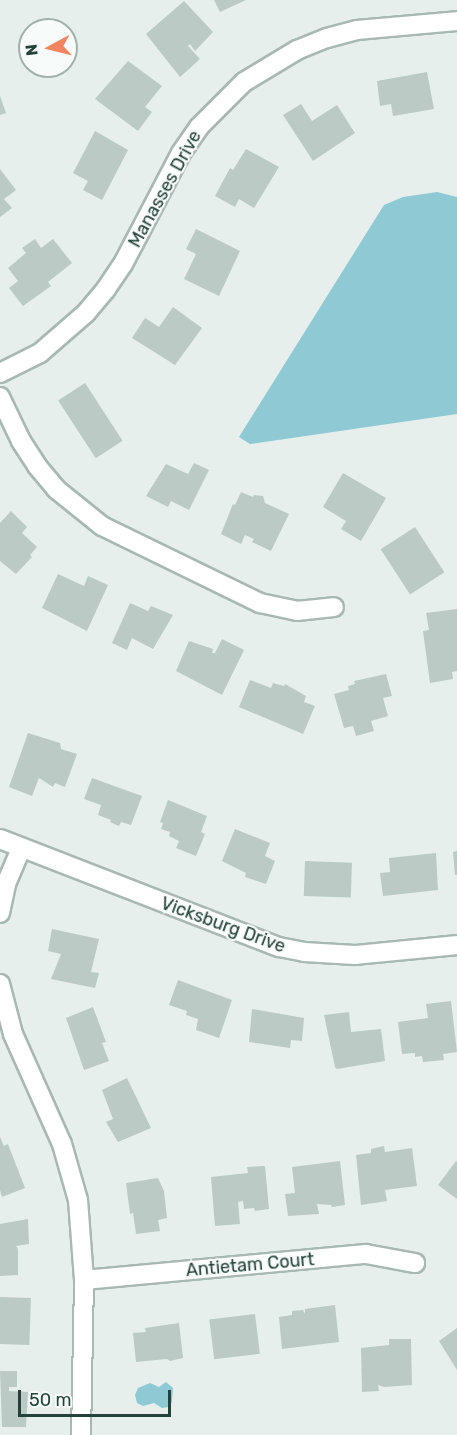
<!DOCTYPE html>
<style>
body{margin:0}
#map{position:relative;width:457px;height:1435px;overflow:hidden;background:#e6efeb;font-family:Rubik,sans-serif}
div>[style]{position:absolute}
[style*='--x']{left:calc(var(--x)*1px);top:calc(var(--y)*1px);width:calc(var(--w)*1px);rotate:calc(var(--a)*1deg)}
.water>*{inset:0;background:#8ec9d4}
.building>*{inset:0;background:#bbcac4;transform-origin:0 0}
.roads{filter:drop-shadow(2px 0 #a8b8b2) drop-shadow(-2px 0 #a8b8b2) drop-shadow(0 2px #a8b8b2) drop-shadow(0 -2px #a8b8b2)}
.minor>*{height:18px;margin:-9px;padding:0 9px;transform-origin:9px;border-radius:9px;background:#fff}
span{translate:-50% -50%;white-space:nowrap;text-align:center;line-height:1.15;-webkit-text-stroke:4.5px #f7fbf9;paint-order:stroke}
.street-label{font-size:18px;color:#24423a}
.north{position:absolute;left:18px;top:18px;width:60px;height:60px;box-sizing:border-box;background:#f7fbf9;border:2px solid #a3b1ad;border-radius:50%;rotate:263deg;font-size:16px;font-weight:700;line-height:24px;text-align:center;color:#24423a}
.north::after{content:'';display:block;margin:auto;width:21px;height:27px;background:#f4845f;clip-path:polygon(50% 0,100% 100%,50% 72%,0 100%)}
.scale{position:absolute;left:18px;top:1390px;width:153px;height:27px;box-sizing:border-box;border:3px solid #24423a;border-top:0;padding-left:8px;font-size:18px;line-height:21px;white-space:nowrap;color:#24423a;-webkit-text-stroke:4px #f7fbf9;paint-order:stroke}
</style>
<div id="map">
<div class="water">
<div style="clip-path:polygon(437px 192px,457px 197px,457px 414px,250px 444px,239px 437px,384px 205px,403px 197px)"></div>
<div style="clip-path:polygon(166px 1382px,173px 1388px,172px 1402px,169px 1407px,162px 1408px,154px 1403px,143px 1406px,137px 1403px,135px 1395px,138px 1388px,150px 1383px,159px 1387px)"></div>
</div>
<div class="building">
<div style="clip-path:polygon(214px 0,246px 0,220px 12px)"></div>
<div style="clip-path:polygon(184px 1px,213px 32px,195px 51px,190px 44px,188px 46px,200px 59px,180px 77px,146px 34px)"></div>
<div style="clip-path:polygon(128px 61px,162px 86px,145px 107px,152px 112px,138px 131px,95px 99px)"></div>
<div style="clip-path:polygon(427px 72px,434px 109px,393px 116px,391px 104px,380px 106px,377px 81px)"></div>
<div style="clip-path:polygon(0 96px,6px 113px,0 115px)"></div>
<div style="clip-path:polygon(301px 104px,312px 121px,337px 105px,355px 133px,313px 161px,283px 115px)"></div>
<div style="clip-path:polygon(95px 131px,128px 150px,102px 200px,83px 190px,88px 181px,73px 173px)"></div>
<div style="clip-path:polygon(246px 149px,279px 167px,254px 208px,239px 199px,235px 207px,215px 196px,230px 168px,233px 170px)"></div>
<div style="clip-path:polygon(0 169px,16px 190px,4px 199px,12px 208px,0 217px)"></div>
<div style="clip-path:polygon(196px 229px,240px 251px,219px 296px,184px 279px,196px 254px,186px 249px)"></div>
<div style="clip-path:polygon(35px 239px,41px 248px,53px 239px,72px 263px,48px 282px,51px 286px,23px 306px,9px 288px,18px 281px,8px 268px,26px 253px,22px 248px)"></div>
<div style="clip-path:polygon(173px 307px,202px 328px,175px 365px,132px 338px,145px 318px,159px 327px)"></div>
<div style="left:85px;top:383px;width:69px;height:32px;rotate:57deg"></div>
<div style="clip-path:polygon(194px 463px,209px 470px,189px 510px,171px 501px,168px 507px,146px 496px,166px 464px,188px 474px)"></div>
<div style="clip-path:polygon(343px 473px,386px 498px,361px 541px,341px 529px,346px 521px,323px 507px)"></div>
<div style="clip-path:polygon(241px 492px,253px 497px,254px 495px,263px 496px,265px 503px,289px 514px,271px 551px,252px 542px,254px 539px,245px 535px,241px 544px,221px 534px,233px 504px,235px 505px)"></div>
<div style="clip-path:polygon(11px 511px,27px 527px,22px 533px,37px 547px,30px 555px,32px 557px,16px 574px,0 561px,0 523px)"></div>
<div style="left:415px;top:527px;width:54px;height:41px;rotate:57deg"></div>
<div style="clip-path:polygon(58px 574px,84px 586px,88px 576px,108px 585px,87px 631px,42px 608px)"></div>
<div style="clip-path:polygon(130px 603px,148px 611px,151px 606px,173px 615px,153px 649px,132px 638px,127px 650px,112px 643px)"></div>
<div style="clip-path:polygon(457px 609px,457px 671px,452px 672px,453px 679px,430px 683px,423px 631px,429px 630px,426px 613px)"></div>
<div style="clip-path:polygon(222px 639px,244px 650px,222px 695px,176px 671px,189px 641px,213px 649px,212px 653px,215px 653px)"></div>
<div style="clip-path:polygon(386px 674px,392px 696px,383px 698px,388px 716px,371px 721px,374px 731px,356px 736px,353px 726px,344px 728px,334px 694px,349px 690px,348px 686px,355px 684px,354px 681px)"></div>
<div style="clip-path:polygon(250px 680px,271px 688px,273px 683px,284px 686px,285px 684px,306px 696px,304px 702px,315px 706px,303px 734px,239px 707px)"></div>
<div style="clip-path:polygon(28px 733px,60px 743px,61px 749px,77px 754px,65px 787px,55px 783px,53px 787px,39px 778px,32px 796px,9px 787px)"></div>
<div style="clip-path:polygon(92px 778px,142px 796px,131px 825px,121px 822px,119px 826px,110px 822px,111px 820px,98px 815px,101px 805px,84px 799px)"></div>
<div style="clip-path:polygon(168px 800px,207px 816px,201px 832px,205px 834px,196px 856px,176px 848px,179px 841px,169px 836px,170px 832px,161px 829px,163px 823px,160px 822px)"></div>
<div style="clip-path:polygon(235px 829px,270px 843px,265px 856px,275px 861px,266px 884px,245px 877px,246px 873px,222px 861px)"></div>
<div style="clip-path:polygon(457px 851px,457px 875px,455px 875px,453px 852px)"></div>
<div style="clip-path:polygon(436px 853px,438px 890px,383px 896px,380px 873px,390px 872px,389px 858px)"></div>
<div style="left:305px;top:861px;width:47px;height:35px;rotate:2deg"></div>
<div style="clip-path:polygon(52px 929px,99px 939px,91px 972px,99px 973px,95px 988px,51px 979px,61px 954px,48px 951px)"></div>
<div style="clip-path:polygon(178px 980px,232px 1000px,219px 1038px,196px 1030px,198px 1019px,186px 1015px,187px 1011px,169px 1005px)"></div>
<div style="clip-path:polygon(451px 1001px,457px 1052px,443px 1054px,444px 1060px,423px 1062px,422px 1056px,415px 1057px,415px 1053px,402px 1054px,398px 1022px,428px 1018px,426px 1004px)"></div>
<div style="clip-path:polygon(93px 1007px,106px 1042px,102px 1043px,109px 1061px,84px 1070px,66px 1018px)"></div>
<div style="clip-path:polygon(252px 1009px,304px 1018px,302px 1041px,291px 1040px,290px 1048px,249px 1042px)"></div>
<div style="clip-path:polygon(349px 1012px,351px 1032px,381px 1029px,385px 1061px,337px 1069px,335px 1067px,324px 1015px)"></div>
<div style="clip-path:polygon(127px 1078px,151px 1128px,118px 1142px,106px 1122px,113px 1119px,102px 1090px)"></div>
<div style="clip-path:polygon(0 1137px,4px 1146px,8px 1144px,25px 1188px,2px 1197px,0 1190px)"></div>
<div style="clip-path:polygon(384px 1146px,385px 1152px,412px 1148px,417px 1186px,385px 1190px,387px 1201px,361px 1205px,356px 1155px,371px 1153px,371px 1149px)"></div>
<div style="clip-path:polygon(340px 1161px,345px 1205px,332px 1207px,331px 1205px,317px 1204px,319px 1214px,288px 1216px,285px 1194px,295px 1193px,292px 1167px)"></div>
<div style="clip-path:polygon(456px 1161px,457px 1162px,457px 1199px,438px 1185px)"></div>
<div style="clip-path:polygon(265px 1166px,269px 1209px,255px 1211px,254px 1208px,244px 1209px,243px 1201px,238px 1202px,240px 1224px,215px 1226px,211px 1177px,248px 1173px,247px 1167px)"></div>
<div style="clip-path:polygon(158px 1178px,164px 1191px,167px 1218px,158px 1220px,160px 1231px,136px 1234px,133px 1213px,130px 1214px,126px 1183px)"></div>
<div style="clip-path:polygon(28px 1219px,29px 1244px,16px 1246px,18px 1249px,18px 1275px,0 1276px,0 1224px)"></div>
<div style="left:0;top:1297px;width:31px;height:47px;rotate:2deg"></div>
<div style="clip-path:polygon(335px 1305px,339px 1342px,282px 1349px,279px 1317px,292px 1315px,292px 1311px,303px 1310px,305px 1314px,305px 1309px)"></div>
<div style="left:255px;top:1314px;width:40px;height:46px;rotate:83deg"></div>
<div style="clip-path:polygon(179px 1323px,183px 1358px,170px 1361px,167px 1359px,136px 1362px,133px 1333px,146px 1332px,145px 1328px)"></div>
<div style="clip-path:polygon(457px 1328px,457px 1370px,439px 1341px)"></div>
<div style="clip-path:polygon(389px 1339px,411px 1339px,412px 1385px,384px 1387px,378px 1385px,379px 1391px,362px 1392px,361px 1348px,389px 1345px)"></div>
<div style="clip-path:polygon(0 1371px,17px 1371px,17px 1387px,9px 1387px,9px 1391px,28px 1392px,26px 1427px,2px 1427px)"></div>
</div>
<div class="roads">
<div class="minor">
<div style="--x:0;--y:373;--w:45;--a:-26.6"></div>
<div style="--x:40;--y:353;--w:61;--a:-41"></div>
<div style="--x:86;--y:313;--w:31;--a:-50"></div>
<div style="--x:106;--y:289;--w:30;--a:-56"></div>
<div style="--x:123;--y:264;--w:125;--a:-62.4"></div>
<div style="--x:181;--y:153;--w:32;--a:-55"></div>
<div style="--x:199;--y:127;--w:64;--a:-45"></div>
<div style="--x:244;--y:82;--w:62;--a:-31.1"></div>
<div style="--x:297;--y:50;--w:32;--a:-22"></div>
<div style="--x:327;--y:38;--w:31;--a:-15"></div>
<div style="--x:357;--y:30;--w:100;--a:-5.1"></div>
<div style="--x:0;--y:397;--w:49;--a:64.5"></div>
<div style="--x:21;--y:441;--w:30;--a:57"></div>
<div style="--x:37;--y:466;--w:30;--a:50"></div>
<div style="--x:56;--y:489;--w:59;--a:38.8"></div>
<div style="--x:102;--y:526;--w:176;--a:26"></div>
<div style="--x:260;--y:603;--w:38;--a:12"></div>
<div style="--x:297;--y:611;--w:37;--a:-6"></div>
<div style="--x:0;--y:839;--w:299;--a:21.2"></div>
<div style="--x:279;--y:947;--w:25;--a:11"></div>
<div style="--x:304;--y:952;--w:51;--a:3.4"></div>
<div style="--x:355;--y:955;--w:102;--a:-5.6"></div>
<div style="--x:0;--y:913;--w:30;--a:-78"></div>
<div style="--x:6;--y:884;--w:38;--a:-67"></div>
<div style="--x:0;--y:984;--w:52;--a:75.4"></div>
<div style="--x:13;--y:1034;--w:120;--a:66"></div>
<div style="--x:62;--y:1144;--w:58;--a:74.1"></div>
<div style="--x:78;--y:1200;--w:80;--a:85.7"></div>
<div style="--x:84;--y:1280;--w:155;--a:91.1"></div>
<div style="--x:84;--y:1280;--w:283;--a:-5.3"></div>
<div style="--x:366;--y:1254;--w:50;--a:10.4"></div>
</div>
</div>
<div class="street-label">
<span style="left:165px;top:189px;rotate:-61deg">Manasses Drive</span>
<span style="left:223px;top:925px;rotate:20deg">Vicksburg Drive</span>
<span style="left:250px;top:1265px;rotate:-5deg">Antietam Court</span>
</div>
<div class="north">N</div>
<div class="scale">50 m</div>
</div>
